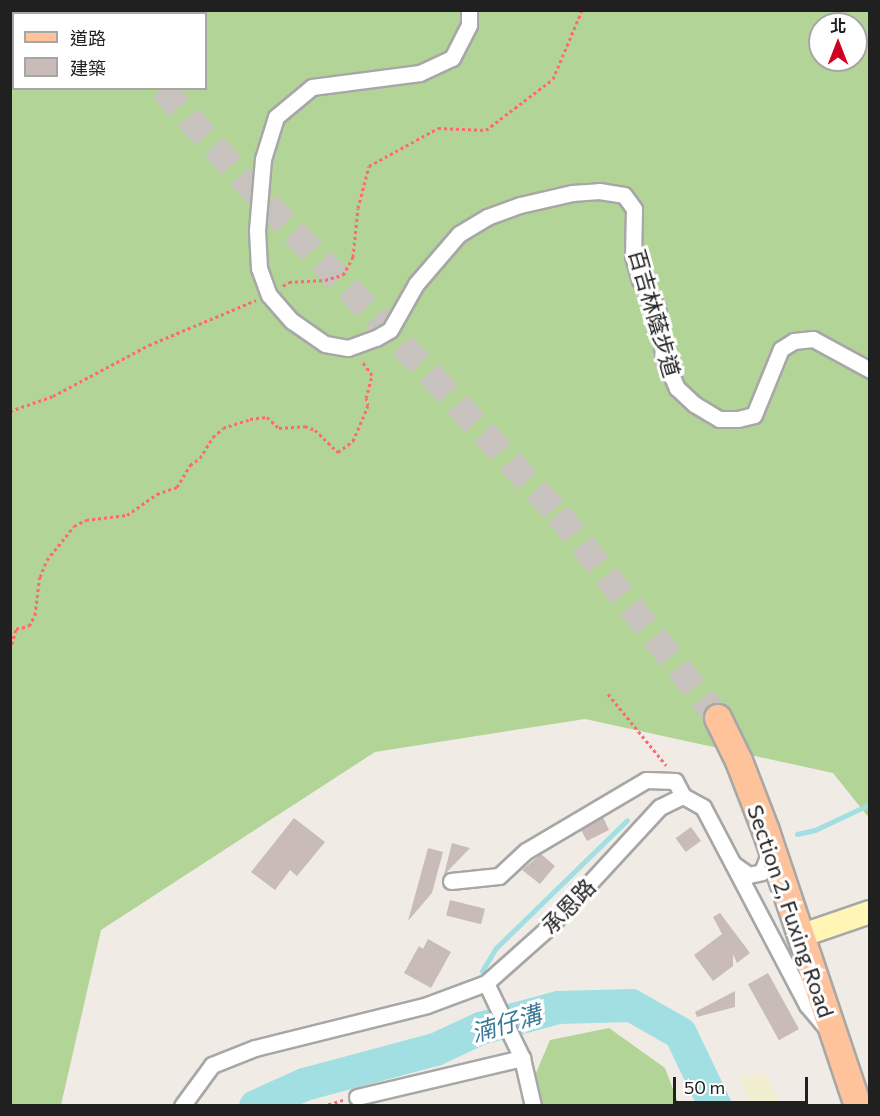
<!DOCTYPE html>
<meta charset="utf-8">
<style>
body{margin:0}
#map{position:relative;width:880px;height:1116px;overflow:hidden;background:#f1ebe5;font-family:Commissioner,"Noto Sans TC",sans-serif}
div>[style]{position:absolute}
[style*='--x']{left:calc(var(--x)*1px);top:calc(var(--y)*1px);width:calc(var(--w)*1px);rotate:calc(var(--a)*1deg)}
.farmland>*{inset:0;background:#f1eecf}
.forest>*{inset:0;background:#b3d497}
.stream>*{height:5px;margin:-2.5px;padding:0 2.5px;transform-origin:2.5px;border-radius:2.5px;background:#a2dfe2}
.river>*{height:33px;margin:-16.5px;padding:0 16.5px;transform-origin:16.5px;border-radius:16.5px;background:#a2dfe2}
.building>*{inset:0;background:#c9bcb8;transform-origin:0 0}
.primary-tunnel>*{height:26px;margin-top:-13px;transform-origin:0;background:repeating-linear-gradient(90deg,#c7c2be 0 26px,transparent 0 39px)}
.path>*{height:3px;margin-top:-1.5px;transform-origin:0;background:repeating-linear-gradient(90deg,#ff6873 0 3px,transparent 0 6px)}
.roads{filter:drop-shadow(2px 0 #a7a7a7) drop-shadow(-2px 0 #a7a7a7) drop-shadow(0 2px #a7a7a7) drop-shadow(0 -2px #a7a7a7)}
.street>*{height:15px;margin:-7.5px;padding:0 7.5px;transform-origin:7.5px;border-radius:7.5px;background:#fff}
.secondary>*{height:22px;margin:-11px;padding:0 11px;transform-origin:11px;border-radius:11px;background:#fff6b6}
.primary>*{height:26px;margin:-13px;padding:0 13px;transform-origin:13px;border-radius:13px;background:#ffc39c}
span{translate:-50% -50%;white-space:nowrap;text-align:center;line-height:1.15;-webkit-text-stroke:6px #fff;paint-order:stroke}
.street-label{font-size:22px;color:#202020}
.water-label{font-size:24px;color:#397897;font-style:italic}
.frame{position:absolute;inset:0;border:12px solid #202020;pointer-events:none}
.legend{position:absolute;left:12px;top:12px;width:195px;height:78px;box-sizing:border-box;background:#fff;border:2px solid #a6a6a6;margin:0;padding:8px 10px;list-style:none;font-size:18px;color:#202020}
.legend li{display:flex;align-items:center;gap:12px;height:30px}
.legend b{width:30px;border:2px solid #a6a6a6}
.north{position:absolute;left:808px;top:12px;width:60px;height:60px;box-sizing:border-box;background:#fff;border:2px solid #a6a6a6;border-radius:50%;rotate:0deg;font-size:16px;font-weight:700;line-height:24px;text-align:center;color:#202020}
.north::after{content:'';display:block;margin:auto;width:21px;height:27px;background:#cf0024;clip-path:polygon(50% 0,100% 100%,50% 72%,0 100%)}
.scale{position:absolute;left:673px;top:1077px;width:135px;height:27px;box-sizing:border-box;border:3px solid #202020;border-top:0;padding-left:8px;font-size:18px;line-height:21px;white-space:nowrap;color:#202020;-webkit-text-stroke:4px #fff;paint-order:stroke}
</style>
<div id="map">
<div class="farmland">
<div style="clip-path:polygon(739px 1075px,767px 1076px,780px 1105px,750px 1105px)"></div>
</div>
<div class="forest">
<div style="clip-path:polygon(evenodd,10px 11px,869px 11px,869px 818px,833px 773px,585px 719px,375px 752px,101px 930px,61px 1105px,11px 1105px,10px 11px,14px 14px,206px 14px,206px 88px,14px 88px,14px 14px,10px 11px,820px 24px,856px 24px,856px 60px,820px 60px,820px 24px)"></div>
<div style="clip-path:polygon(609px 1028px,665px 1068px,679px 1105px,522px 1106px,550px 1040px)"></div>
</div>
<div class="stream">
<div style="--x:797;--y:834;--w:18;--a:-13"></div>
<div style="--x:815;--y:830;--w:61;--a:-25.3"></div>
<div style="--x:482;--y:971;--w:27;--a:-59"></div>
<div style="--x:496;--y:948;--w:183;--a:-44.3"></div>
<div style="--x:475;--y:1015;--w:14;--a:69"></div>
</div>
<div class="river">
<div style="--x:255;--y:1106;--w:54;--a:-24.2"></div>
<div style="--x:304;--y:1084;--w:136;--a:-15"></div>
<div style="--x:435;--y:1049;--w:50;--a:-25"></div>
<div style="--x:480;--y:1028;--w:81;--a:-15.1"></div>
<div style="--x:558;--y:1007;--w:73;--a:-1.6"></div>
<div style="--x:631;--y:1005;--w:56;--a:29.7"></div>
<div style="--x:680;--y:1033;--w:81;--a:64.4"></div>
</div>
<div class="building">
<div style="clip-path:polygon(603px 817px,609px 830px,587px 841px,581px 830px)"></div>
<div style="clip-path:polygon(294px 818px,325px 842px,297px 876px,290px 870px,275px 890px,251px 872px)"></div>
<div style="left:691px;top:827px;width:17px;height:19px;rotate:54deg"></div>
<div style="clip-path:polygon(452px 843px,470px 848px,444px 875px)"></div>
<div style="clip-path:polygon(428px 848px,443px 852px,432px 893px,408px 921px)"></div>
<div style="clip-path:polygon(541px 854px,555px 866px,540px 884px,522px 870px)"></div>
<div style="left:450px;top:900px;width:36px;height:16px;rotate:14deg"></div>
<div style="clip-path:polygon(720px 913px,750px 953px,737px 963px,733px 954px,733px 966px,713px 981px,694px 955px,722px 934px,713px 917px)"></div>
<div style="clip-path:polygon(428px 939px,451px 952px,431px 988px,404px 973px,419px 946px,423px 949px)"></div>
<div style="left:768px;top:973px;width:64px;height:23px;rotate:61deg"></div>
<div style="clip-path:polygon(735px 991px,735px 1007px,697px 1017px,695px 1012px)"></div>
</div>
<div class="primary-tunnel">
<div style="--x:93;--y:10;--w:5;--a:53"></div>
<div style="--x:162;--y:88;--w:118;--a:48.4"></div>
<div style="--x:240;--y:176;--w:276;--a:46.2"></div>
<div style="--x:431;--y:375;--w:188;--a:47.6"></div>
<div style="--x:558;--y:514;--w:259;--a:51.9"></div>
</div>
<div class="path">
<div style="--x:283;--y:286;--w:7;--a:-34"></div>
<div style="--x:289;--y:282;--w:36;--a:-3"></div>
<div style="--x:325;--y:280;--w:19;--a:-16"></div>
<div style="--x:343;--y:275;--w:21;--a:-61"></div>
<div style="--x:353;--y:257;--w:49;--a:-84.2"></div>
<div style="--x:358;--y:208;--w:43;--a:-75.3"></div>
<div style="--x:369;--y:166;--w:79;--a:-28.8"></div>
<div style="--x:438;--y:128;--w:48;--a:2.4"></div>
<div style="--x:486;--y:130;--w:84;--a:-37.3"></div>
<div style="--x:553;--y:79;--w:75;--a:-67.2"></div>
<div style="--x:10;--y:411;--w:46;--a:-19.2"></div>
<div style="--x:53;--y:396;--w:109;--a:-28"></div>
<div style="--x:149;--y:345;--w:116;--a:-22.8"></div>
<div style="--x:10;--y:650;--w:22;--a:-74"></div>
<div style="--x:16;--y:629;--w:13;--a:-13"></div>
<div style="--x:29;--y:626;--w:13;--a:-61"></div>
<div style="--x:35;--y:615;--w:38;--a:-83"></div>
<div style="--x:40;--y:577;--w:18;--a:-68"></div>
<div style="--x:47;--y:560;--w:43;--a:-51.5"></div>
<div style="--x:74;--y:526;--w:13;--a:-27"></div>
<div style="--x:86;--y:520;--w:41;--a:-7"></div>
<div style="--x:127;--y:515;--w:37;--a:-35"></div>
<div style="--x:157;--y:494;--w:21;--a:-19"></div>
<div style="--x:177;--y:487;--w:26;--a:-59"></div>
<div style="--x:190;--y:465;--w:12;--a:-35"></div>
<div style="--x:200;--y:458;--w:25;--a:-58"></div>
<div style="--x:213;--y:437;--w:13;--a:-42"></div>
<div style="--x:223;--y:428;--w:28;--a:-18"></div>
<div style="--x:250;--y:419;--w:17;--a:-7"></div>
<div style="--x:267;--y:417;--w:16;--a:43"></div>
<div style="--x:279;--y:428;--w:26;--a:-4"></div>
<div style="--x:305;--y:426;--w:11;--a:22"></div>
<div style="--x:315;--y:430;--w:32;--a:44"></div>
<div style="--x:338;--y:452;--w:19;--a:-36"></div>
<div style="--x:353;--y:441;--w:38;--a:-67"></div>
<div style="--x:368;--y:406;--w:8;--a:-104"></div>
<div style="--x:366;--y:398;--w:24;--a:-75"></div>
<div style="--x:372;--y:375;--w:17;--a:-126"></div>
<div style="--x:608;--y:694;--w:92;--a:50.8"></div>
<div style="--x:323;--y:1106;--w:21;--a:-17"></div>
</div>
<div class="roads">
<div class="street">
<div style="--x:469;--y:10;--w:15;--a:90"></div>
<div style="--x:469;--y:25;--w:37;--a:117"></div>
<div style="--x:452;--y:58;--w:35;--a:155"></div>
<div style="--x:420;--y:73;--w:109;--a:172.6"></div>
<div style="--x:312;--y:87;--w:47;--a:140.2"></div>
<div style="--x:276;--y:117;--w:44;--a:107.2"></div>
<div style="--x:263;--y:159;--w:71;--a:94.8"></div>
<div style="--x:257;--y:230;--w:38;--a:87"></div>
<div style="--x:259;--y:268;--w:29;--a:70"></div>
<div style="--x:269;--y:295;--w:35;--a:49"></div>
<div style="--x:292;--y:321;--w:40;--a:34.9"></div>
<div style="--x:325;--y:344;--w:23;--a:10"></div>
<div style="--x:348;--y:348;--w:30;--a:-20"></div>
<div style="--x:376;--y:338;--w:16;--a:-30"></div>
<div style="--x:390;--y:330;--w:53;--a:-60.5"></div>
<div style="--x:416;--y:284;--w:66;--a:-49.3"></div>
<div style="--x:459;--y:234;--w:33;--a:-31"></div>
<div style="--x:487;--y:217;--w:35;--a:-20"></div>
<div style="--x:520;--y:205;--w:53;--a:-13"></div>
<div style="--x:572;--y:193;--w:27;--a:-4"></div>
<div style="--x:599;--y:191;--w:25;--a:9"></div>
<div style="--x:624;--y:195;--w:17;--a:54"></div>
<div style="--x:634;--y:209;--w:47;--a:91.2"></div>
<div style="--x:633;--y:256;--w:25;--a:74"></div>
<div style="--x:640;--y:280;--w:32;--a:58"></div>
<div style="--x:657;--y:307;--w:47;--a:82.7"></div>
<div style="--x:663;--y:354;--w:37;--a:68"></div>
<div style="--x:677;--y:388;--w:23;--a:43"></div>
<div style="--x:694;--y:404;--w:29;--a:31"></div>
<div style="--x:719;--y:419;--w:19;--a:0"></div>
<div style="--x:738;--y:419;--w:16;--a:-14"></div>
<div style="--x:754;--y:415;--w:71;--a:-67.8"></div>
<div style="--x:781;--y:349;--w:15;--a:-32"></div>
<div style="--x:794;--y:341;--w:19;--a:-6"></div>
<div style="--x:813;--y:339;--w:65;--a:28.5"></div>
<div style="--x:733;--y:864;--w:19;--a:35"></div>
<div style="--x:749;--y:875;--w:13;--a:-13"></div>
<div style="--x:762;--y:872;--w:14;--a:-69"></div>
<div style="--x:767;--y:859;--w:13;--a:-90"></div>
<div style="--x:451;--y:881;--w:48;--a:-5.9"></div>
<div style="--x:499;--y:876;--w:37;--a:-43"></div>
<div style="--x:526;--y:851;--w:139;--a:-30.6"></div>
<div style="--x:646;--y:780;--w:29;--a:2"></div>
<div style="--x:675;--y:781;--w:17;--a:62"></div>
<div style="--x:486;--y:983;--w:83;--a:64.4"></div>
<div style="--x:522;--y:1058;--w:49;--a:77.1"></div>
<div style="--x:357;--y:1097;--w:170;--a:-13.3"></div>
<div style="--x:182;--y:1106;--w:51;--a:-53.8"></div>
<div style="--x:212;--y:1065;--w:46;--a:-21.6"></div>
<div style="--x:255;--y:1048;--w:177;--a:-14"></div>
<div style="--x:427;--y:1005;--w:63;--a:-20.4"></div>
<div style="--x:486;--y:983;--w:86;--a:-41.7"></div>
<div style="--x:550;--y:926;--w:162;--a:-47.3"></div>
<div style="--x:660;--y:807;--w:25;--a:-26"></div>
<div style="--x:683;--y:796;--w:23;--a:29"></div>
<div style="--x:703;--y:807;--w:224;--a:62.3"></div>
<div style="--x:807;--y:1005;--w:31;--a:50"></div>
</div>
<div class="secondary">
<div style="--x:800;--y:936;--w:74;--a:-18.9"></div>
</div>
<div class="primary">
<div style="--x:718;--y:718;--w:48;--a:64"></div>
<div style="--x:739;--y:761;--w:75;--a:68.9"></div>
<div style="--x:766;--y:831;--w:290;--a:71.5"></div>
</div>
</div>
<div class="street-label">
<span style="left:655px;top:313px;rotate:74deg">百吉林蔭步道</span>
<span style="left:568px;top:906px;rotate:-46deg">承恩路</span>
<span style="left:791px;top:911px;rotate:71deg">Section 2, Fuxing Road</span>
</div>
<div class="water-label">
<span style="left:506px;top:1023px;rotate:-17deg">湳仔溝</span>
</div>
<div class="frame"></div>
<ul class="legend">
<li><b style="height:8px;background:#ffc39c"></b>道路</li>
<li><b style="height:16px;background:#c9bcb8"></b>建築</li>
</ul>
<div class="north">北</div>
<div class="scale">50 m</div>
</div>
